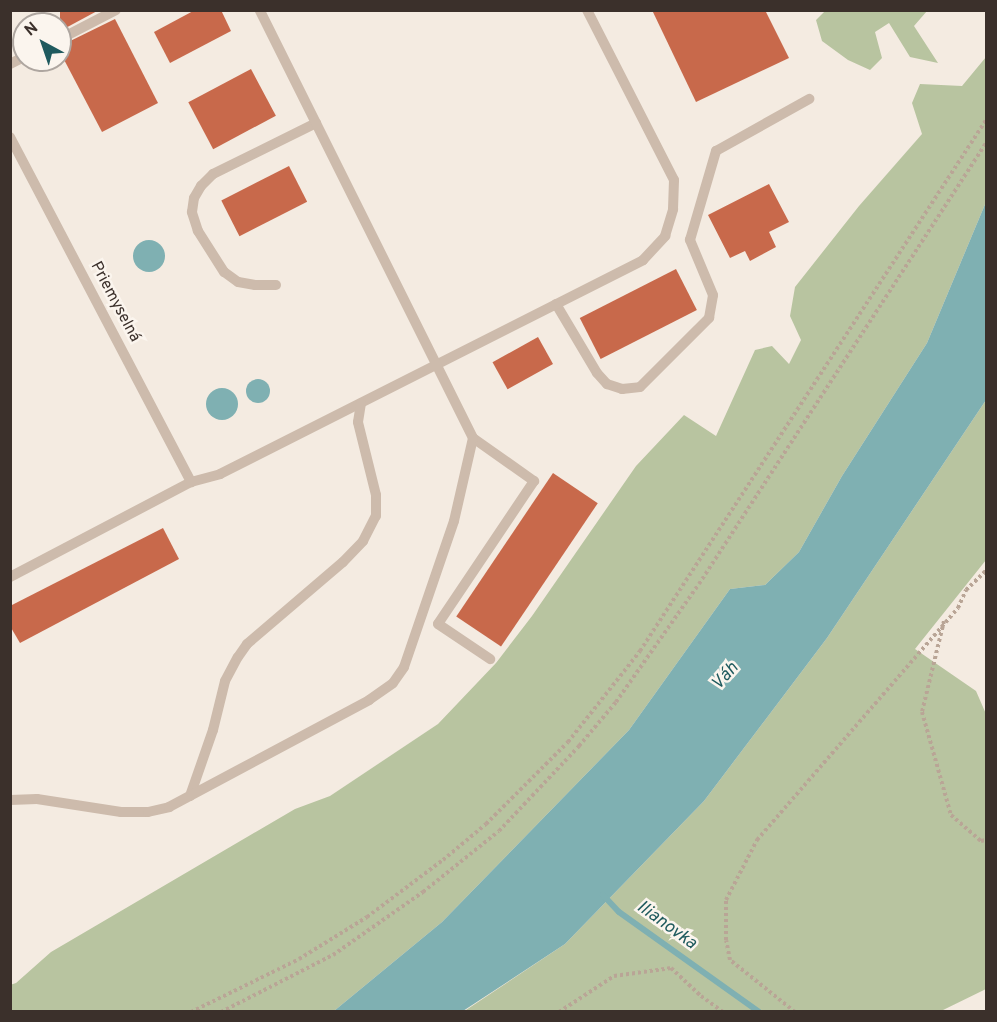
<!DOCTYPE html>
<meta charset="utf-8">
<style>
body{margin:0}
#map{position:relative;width:997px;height:1022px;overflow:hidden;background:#f4ebe1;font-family:Overpass,sans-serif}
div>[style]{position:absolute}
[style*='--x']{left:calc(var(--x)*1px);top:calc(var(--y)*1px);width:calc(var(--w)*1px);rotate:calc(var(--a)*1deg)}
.green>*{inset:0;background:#b8c4a0}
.water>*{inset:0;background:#7fb0b2}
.round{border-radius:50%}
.stream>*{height:6px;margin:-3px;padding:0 3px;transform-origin:3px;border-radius:3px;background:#7fb0b2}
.building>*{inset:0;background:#c8694b;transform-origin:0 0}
.path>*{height:4px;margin-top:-2px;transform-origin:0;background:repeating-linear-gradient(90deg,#b9a596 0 3px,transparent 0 6px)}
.service>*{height:10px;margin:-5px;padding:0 5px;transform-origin:5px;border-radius:5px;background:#cdbbac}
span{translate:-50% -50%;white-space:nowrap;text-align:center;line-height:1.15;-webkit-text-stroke:5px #fbf5ee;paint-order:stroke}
.street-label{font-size:16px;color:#3b302b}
.water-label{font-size:18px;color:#1f5a5e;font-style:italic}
.frame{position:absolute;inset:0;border:12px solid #3b302b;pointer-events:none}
.north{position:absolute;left:12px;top:12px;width:60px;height:60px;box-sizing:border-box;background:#fbf5ee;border:2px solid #aea6a0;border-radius:50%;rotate:320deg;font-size:16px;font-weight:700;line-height:24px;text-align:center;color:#3b302b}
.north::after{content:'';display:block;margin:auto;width:21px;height:27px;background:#1f5a5e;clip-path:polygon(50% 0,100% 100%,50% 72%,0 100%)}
</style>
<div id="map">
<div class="green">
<div style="clip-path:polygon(825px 11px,927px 11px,914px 26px,938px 63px,910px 57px,889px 23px,875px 32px,882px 58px,870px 70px,848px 60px,822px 41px,816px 20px)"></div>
<div style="clip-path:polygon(986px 57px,986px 202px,927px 343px,842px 476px,799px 552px,765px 585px,730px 589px,629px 730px,442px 922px,334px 1011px,11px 1011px,10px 985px,16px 983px,51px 952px,295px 809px,330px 796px,438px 724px,496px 663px,532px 616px,636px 466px,684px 415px,716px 436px,755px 350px,772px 346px,789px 364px,801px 340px,790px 316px,795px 287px,859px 206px,922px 134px,912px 103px,920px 84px,962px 86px)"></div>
<div style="clip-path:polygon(986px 400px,986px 560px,915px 649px,976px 691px,986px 714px,986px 989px,939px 1012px,463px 1012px,565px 944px,704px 801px,827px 638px)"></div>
</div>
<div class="water">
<div style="clip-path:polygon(986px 202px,986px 400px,827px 638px,704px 801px,565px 944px,463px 1011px,334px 1011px,442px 922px,629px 730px,730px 589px,765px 585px,799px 552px,842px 476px,927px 343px)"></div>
<div class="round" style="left:133px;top:240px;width:32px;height:32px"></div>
<div class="round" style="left:246px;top:379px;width:24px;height:24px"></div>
<div class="round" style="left:206px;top:388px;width:32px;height:32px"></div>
</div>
<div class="stream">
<div style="--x:603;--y:895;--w:23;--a:47"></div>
<div style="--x:619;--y:912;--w:172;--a:35.5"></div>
</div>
<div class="building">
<div style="clip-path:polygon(60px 10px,99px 10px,60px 31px)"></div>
<div style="clip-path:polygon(195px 10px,221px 10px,231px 31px,170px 63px,154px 32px)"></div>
<div style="clip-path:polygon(652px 10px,765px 10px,789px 58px,696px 102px)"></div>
<div style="clip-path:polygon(115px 19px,158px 103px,102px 132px,60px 52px,60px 46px)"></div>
<div style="left:251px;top:69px;width:53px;height:71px;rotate:62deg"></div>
<div style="left:289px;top:166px;width:40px;height:76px;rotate:63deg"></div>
<div style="clip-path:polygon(769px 184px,789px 222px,769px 232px,776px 247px,750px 261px,745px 251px,730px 258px,708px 215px)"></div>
<div style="left:676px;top:269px;width:46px;height:108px;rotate:63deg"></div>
<div style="left:538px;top:337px;width:31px;height:52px;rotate:61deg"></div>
<div style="left:553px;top:473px;width:54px;height:173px;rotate:34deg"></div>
<div style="clip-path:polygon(163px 528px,179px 559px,20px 643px,10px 626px,10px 606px)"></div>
</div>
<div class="path">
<div style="--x:944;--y:621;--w:94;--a:103.6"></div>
<div style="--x:922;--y:712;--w:107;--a:74.3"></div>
<div style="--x:951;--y:815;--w:40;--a:41"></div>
<div style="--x:981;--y:841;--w:5;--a:-11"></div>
<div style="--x:191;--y:1012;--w:120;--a:-26.1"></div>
<div style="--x:299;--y:959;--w:80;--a:-31.7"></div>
<div style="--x:367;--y:917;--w:95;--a:-36.9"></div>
<div style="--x:443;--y:860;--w:56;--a:-39.9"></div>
<div style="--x:486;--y:824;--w:116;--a:-45"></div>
<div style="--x:568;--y:742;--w:116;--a:-51.6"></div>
<div style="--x:640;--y:651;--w:634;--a:-56.91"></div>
<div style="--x:221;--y:1012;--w:126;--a:-27"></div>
<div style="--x:333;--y:955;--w:110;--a:-35"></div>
<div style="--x:423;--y:892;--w:97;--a:-38.8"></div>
<div style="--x:499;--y:831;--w:117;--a:-46.7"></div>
<div style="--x:579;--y:746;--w:57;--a:-49.9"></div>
<div style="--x:616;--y:702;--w:144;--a:-54.9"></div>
<div style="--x:699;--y:584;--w:526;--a:-56.94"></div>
<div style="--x:559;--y:1012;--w:66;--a:-33.2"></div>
<div style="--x:614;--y:976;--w:58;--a:-8"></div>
<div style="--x:671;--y:968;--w:41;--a:43"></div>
<div style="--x:701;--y:996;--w:27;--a:36"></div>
<div style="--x:795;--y:1012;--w:83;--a:-141.3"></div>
<div style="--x:730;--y:960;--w:20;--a:-101"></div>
<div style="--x:726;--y:940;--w:40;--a:-90"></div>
<div style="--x:726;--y:900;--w:68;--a:-62.7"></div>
<div style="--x:757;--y:840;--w:307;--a:-49.1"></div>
<div style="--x:958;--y:608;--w:20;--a:-66"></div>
<div style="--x:966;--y:590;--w:28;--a:-44"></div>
</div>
<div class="service">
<div style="--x:60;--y:39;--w:63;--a:-27.4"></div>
<div style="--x:10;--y:64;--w:16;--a:-27"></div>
<div style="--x:10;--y:137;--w:390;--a:62.3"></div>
<div style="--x:276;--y:285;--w:21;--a:180"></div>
<div style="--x:255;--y:285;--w:17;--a:-170"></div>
<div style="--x:238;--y:282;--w:17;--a:-144"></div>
<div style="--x:224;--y:272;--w:49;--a:-122.4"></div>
<div style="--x:198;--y:231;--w:20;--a:-108"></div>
<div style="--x:192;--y:212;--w:14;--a:-82"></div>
<div style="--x:194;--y:198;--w:14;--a:-60"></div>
<div style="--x:201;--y:186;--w:17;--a:-45"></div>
<div style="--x:213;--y:174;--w:115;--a:-26.3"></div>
<div style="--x:556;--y:304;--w:80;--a:59.3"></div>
<div style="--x:597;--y:373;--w:15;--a:48"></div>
<div style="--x:607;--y:384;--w:16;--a:18"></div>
<div style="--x:622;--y:389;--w:18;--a:-6"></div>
<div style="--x:640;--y:387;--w:98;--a:-45"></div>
<div style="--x:709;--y:318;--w:23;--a:-80"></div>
<div style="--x:713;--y:295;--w:60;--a:-112.7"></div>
<div style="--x:690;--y:240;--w:93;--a:-73.7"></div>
<div style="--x:716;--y:151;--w:107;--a:-29.2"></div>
<div style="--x:473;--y:438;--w:75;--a:35.2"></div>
<div style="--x:534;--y:481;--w:172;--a:123.9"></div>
<div style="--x:438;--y:624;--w:63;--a:33.9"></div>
<div style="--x:10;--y:577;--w:204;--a:-27.7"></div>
<div style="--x:191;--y:482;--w:30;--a:-15"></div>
<div style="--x:220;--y:474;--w:474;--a:-26.8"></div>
<div style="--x:643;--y:260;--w:33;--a:-47"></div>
<div style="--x:665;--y:236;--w:28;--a:-73"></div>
<div style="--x:673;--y:209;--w:29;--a:-88"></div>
<div style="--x:674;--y:180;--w:191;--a:-117.1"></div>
<div style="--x:190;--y:796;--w:70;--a:-70.8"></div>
<div style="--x:213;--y:730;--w:50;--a:-76.2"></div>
<div style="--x:225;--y:681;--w:27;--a:-62"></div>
<div style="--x:238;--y:657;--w:16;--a:-55"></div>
<div style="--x:247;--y:644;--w:126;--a:-40.5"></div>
<div style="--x:343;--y:562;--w:29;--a:-46"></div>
<div style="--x:363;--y:541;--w:28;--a:-63"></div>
<div style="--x:376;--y:516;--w:21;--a:-90"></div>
<div style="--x:376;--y:495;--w:75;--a:-103.9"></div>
<div style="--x:358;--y:422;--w:19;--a:-81"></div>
<div style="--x:10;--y:800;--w:27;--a:-2"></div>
<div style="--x:37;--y:799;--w:85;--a:8.8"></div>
<div style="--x:121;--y:812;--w:27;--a:0"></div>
<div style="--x:148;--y:812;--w:22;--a:-13"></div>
<div style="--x:169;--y:807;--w:227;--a:-28.1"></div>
<div style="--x:369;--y:700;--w:29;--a:-35"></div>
<div style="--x:393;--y:683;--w:19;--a:-55"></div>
<div style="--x:404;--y:667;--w:154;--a:-71.1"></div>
<div style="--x:454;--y:521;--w:85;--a:-77.1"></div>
<div style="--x:473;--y:438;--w:478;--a:-116.5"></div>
</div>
<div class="street-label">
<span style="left:115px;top:302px;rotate:62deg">Priemyselná</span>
</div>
<div class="water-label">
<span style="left:726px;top:677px;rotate:-48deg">Váh</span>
<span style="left:666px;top:926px;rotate:36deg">Ilianovka</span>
</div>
<div class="frame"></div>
<div class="north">N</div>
</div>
